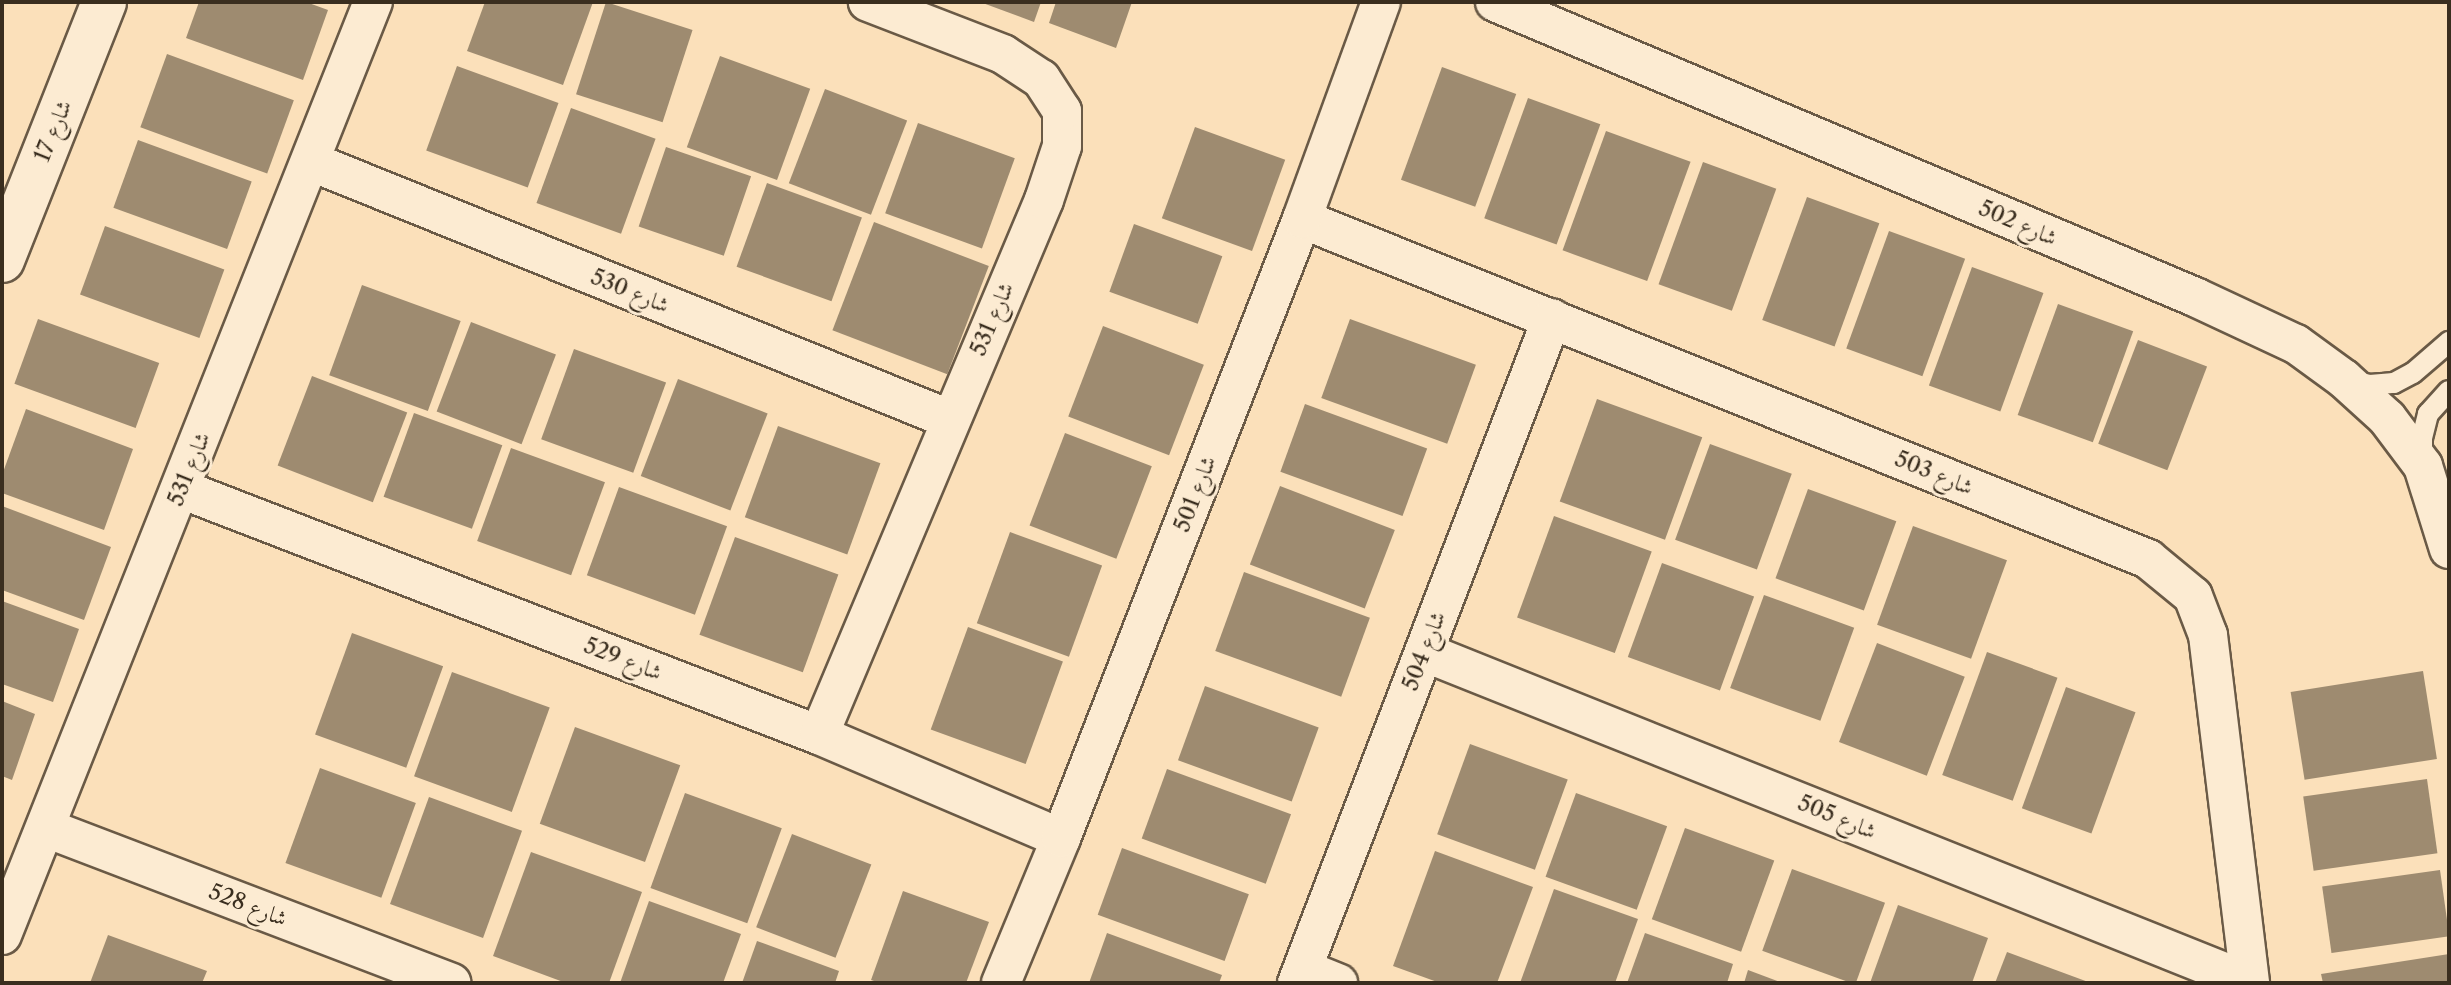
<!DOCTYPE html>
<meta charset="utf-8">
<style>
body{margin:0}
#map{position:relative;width:2451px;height:985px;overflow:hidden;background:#fbe0ba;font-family:"Libre Caslon Text",Amiri,serif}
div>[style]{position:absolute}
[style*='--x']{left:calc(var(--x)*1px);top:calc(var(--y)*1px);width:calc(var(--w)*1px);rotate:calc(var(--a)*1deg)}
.building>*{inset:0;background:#9e8b70;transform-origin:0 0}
.roads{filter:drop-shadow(2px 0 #6a5a46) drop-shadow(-2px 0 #6a5a46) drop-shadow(0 2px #6a5a46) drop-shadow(0 -2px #6a5a46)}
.lane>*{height:20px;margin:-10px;padding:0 10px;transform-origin:10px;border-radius:10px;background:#fcebd2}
.street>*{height:38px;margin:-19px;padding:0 19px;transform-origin:19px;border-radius:19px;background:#fcebd2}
.secondary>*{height:44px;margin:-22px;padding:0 22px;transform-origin:22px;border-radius:22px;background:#fcebd2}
span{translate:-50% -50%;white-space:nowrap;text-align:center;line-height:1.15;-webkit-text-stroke:6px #fcebd2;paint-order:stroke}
.street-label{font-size:22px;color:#3a2e1f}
.frame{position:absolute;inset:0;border:4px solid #3a2e1f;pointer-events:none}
</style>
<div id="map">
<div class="building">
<div style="clip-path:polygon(199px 2px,306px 2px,328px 10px,303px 80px,186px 38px)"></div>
<div style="clip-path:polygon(485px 2px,593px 2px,563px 85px,467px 51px)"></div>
<div style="left:606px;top:2px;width:91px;height:97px;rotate:18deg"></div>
<div style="clip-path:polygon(980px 2px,1041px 2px,1034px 22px)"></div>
<div style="clip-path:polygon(1056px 2px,1132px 2px,1116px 48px,1049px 23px)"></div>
<div style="left:167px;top:54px;width:135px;height:78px;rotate:20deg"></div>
<div style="left:720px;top:56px;width:96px;height:97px;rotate:20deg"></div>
<div style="left:457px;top:66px;width:108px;height:90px;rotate:20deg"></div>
<div style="left:1442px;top:67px;width:79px;height:120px;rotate:20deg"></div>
<div style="left:825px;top:89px;width:88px;height:101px;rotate:21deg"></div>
<div style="left:1528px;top:98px;width:77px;height:128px;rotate:20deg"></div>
<div style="left:571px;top:108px;width:90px;height:101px;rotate:20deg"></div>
<div style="left:918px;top:123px;width:103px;height:96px;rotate:20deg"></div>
<div style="left:1195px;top:127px;width:96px;height:97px;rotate:20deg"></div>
<div style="left:1606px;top:131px;width:90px;height:127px;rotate:20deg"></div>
<div style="left:138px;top:140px;width:121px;height:72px;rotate:20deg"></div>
<div style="left:666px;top:147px;width:90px;height:84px;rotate:19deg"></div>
<div style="left:1703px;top:162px;width:78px;height:130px;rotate:20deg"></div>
<div style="left:767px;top:183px;width:101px;height:89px;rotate:20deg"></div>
<div style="left:1807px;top:197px;width:77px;height:131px;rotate:20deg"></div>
<div style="left:874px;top:222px;width:123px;height:116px;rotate:21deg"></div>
<div style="left:1134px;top:224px;width:94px;height:72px;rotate:20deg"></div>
<div style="left:105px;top:226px;width:127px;height:73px;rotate:20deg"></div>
<div style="left:1889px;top:231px;width:81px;height:125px;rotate:20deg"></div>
<div style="left:1972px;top:267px;width:76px;height:126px;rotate:20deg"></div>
<div style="left:362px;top:285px;width:105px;height:96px;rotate:20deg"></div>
<div style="left:2058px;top:304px;width:80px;height:118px;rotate:20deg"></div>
<div style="left:38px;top:319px;width:129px;height:69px;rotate:20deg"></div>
<div style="left:1350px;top:319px;width:134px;height:84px;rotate:20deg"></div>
<div style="left:471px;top:322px;width:91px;height:96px;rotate:21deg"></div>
<div style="left:1103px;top:326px;width:108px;height:97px;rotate:21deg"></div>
<div style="left:2138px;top:340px;width:74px;height:111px;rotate:21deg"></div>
<div style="left:574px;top:349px;width:98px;height:96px;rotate:20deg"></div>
<div style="left:312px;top:376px;width:102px;height:96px;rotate:21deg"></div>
<div style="left:678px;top:379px;width:96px;height:104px;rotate:21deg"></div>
<div style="left:1597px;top:399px;width:112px;height:109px;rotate:20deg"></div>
<div style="left:1305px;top:404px;width:130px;height:72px;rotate:20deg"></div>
<div style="clip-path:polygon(26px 409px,133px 449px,104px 530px,2px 493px,2px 475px)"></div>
<div style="left:414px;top:413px;width:94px;height:89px;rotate:20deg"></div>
<div style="left:778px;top:426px;width:109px;height:97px;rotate:20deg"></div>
<div style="left:1065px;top:433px;width:93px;height:99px;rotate:21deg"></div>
<div style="left:1710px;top:444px;width:87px;height:102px;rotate:20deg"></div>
<div style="left:511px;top:448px;width:100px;height:99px;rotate:20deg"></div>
<div style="left:1280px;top:486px;width:123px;height:84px;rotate:21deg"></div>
<div style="left:619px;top:487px;width:115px;height:94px;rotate:20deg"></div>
<div style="left:1808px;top:489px;width:94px;height:95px;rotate:20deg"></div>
<div style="clip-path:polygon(2px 506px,111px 547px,84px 620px,2px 590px)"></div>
<div style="left:1554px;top:516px;width:104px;height:108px;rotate:20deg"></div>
<div style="left:1913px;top:526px;width:100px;height:105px;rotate:20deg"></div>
<div style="left:1010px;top:532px;width:98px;height:97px;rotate:20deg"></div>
<div style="left:735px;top:537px;width:110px;height:104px;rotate:20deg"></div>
<div style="left:1662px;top:563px;width:98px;height:100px;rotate:20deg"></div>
<div style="left:1244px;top:572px;width:134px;height:84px;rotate:20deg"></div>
<div style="left:1764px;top:595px;width:96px;height:99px;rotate:20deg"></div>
<div style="clip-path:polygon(2px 601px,79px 629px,53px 702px,2px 684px)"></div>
<div style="left:968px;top:627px;width:101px;height:109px;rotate:20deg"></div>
<div style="left:352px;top:633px;width:97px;height:108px;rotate:20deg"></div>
<div style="left:1877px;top:643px;width:94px;height:106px;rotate:21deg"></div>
<div style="left:1987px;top:652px;width:75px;height:131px;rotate:20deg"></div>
<div style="left:2423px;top:671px;width:89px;height:134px;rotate:81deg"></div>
<div style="left:452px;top:672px;width:104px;height:111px;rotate:20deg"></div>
<div style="left:1205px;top:686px;width:121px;height:79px;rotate:20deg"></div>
<div style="left:2066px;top:687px;width:74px;height:129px;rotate:20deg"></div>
<div style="clip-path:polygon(2px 701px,35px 714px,12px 780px,2px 776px)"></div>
<div style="left:575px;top:727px;width:112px;height:103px;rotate:20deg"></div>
<div style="left:1470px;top:744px;width:104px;height:96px;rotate:20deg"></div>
<div style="left:320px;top:768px;width:102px;height:101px;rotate:20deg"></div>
<div style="left:1167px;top:769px;width:132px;height:74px;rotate:20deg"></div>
<div style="left:2427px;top:779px;width:75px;height:125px;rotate:82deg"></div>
<div style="left:685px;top:793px;width:103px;height:101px;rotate:20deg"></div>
<div style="left:1576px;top:793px;width:97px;height:89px;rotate:20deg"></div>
<div style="left:429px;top:797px;width:99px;height:114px;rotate:20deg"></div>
<div style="left:1685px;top:828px;width:95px;height:97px;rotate:20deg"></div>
<div style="left:792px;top:834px;width:85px;height:100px;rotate:21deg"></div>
<div style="left:1122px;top:848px;width:135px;height:71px;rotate:20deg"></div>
<div style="clip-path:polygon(1435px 851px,1533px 887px,1497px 983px,1440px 983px,1393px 966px)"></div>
<div style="clip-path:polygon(531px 852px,642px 892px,609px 983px,566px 983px,493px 956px)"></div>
<div style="left:1792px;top:869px;width:99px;height:87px;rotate:20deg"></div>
<div style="left:2440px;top:870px;width:67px;height:119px;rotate:82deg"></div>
<div style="clip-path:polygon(1554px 889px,1638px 919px,1615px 983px,1520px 983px)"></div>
<div style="clip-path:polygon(903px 891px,989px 922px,966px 983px,880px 983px,871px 980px)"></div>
<div style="clip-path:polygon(649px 901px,741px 934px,723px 983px,620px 983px)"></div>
<div style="clip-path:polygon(1898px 905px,1988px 938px,1972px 983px,1870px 983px)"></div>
<div style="clip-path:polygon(1107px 933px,1222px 975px,1219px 983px,1089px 983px)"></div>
<div style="clip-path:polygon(1645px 933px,1733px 964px,1727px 983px,1627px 983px)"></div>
<div style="clip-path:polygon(108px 935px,207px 971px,202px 983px,90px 983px)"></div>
<div style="clip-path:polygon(757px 941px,839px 971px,835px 983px,742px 983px)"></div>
<div style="clip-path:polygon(2007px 952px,2091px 983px,1995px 983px)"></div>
<div style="clip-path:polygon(2449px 954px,2449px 983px,2323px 983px,2321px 974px)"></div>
<div style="clip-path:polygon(1748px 970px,1783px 983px,1744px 983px)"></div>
</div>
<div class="roads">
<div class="lane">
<div style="--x:2352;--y:381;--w:18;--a:13"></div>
<div style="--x:2370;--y:385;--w:24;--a:-5"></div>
<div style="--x:2394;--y:383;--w:21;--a:-28"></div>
<div style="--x:2413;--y:373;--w:48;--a:-40.7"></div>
<div style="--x:2422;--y:462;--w:24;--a:-90"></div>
<div style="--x:2422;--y:438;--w:25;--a:-76"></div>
<div style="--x:2428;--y:414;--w:31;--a:-48"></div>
</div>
<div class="street">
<div style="--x:1495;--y:2;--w:760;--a:22.85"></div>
<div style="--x:2195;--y:297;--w:111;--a:25"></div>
<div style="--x:2296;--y:344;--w:59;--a:36.1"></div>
<div style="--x:2344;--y:379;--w:58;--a:42.2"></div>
<div style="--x:2387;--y:418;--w:60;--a:53.1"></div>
<div style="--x:2423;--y:466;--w:87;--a:72.6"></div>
<div style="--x:312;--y:162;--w:687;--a:21.97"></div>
<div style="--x:1302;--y:219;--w:912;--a:21.89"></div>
<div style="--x:2148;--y:559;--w:58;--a:39.4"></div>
<div style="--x:2193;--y:596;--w:42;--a:69"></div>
<div style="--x:2208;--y:635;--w:351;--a:83.1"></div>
<div style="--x:181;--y:489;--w:684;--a:21.09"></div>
<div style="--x:819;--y:735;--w:263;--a:23.1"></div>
<div style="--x:1424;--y:652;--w:889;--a:21.8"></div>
<div style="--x:819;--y:735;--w:580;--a:-67.19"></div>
<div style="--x:1044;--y:200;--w:57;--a:-71.6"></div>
<div style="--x:1062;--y:146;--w:35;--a:-90"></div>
<div style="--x:1062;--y:111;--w:38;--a:-123"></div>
<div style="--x:1041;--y:79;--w:45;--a:-146.7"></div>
<div style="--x:1003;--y:54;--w:145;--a:-158.9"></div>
<div style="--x:46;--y:828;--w:434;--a:20.9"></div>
<div style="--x:2;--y:935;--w:1004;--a:-68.32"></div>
<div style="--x:1303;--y:969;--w:38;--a:22"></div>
<div style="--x:1001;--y:983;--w:157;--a:-67.5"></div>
<div style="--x:1061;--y:838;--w:664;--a:-68.73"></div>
<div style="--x:1302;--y:219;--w:231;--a:-70"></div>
<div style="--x:1297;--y:983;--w:712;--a:-69.02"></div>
</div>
<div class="secondary">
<div style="--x:2;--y:260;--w:277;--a:-68.4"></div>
</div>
</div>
<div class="street-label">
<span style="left:53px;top:131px;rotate:-68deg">شارع 17</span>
<span style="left:2018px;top:223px;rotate:23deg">شارع 502</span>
<span style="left:630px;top:291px;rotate:22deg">شارع 530</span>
<span style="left:992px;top:319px;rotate:-67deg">شارع 531</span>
<span style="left:189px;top:469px;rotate:-68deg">شارع 531</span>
<span style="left:1934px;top:473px;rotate:22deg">شارع 503</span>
<span style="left:1195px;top:494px;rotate:-69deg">شارع 501</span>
<span style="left:1424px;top:651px;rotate:-69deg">شارع 504</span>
<span style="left:623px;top:659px;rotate:21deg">شارع 529</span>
<span style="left:1837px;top:817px;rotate:22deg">شارع 505</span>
<span style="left:248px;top:905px;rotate:21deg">شارع 528</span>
</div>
<div class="frame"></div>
</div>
